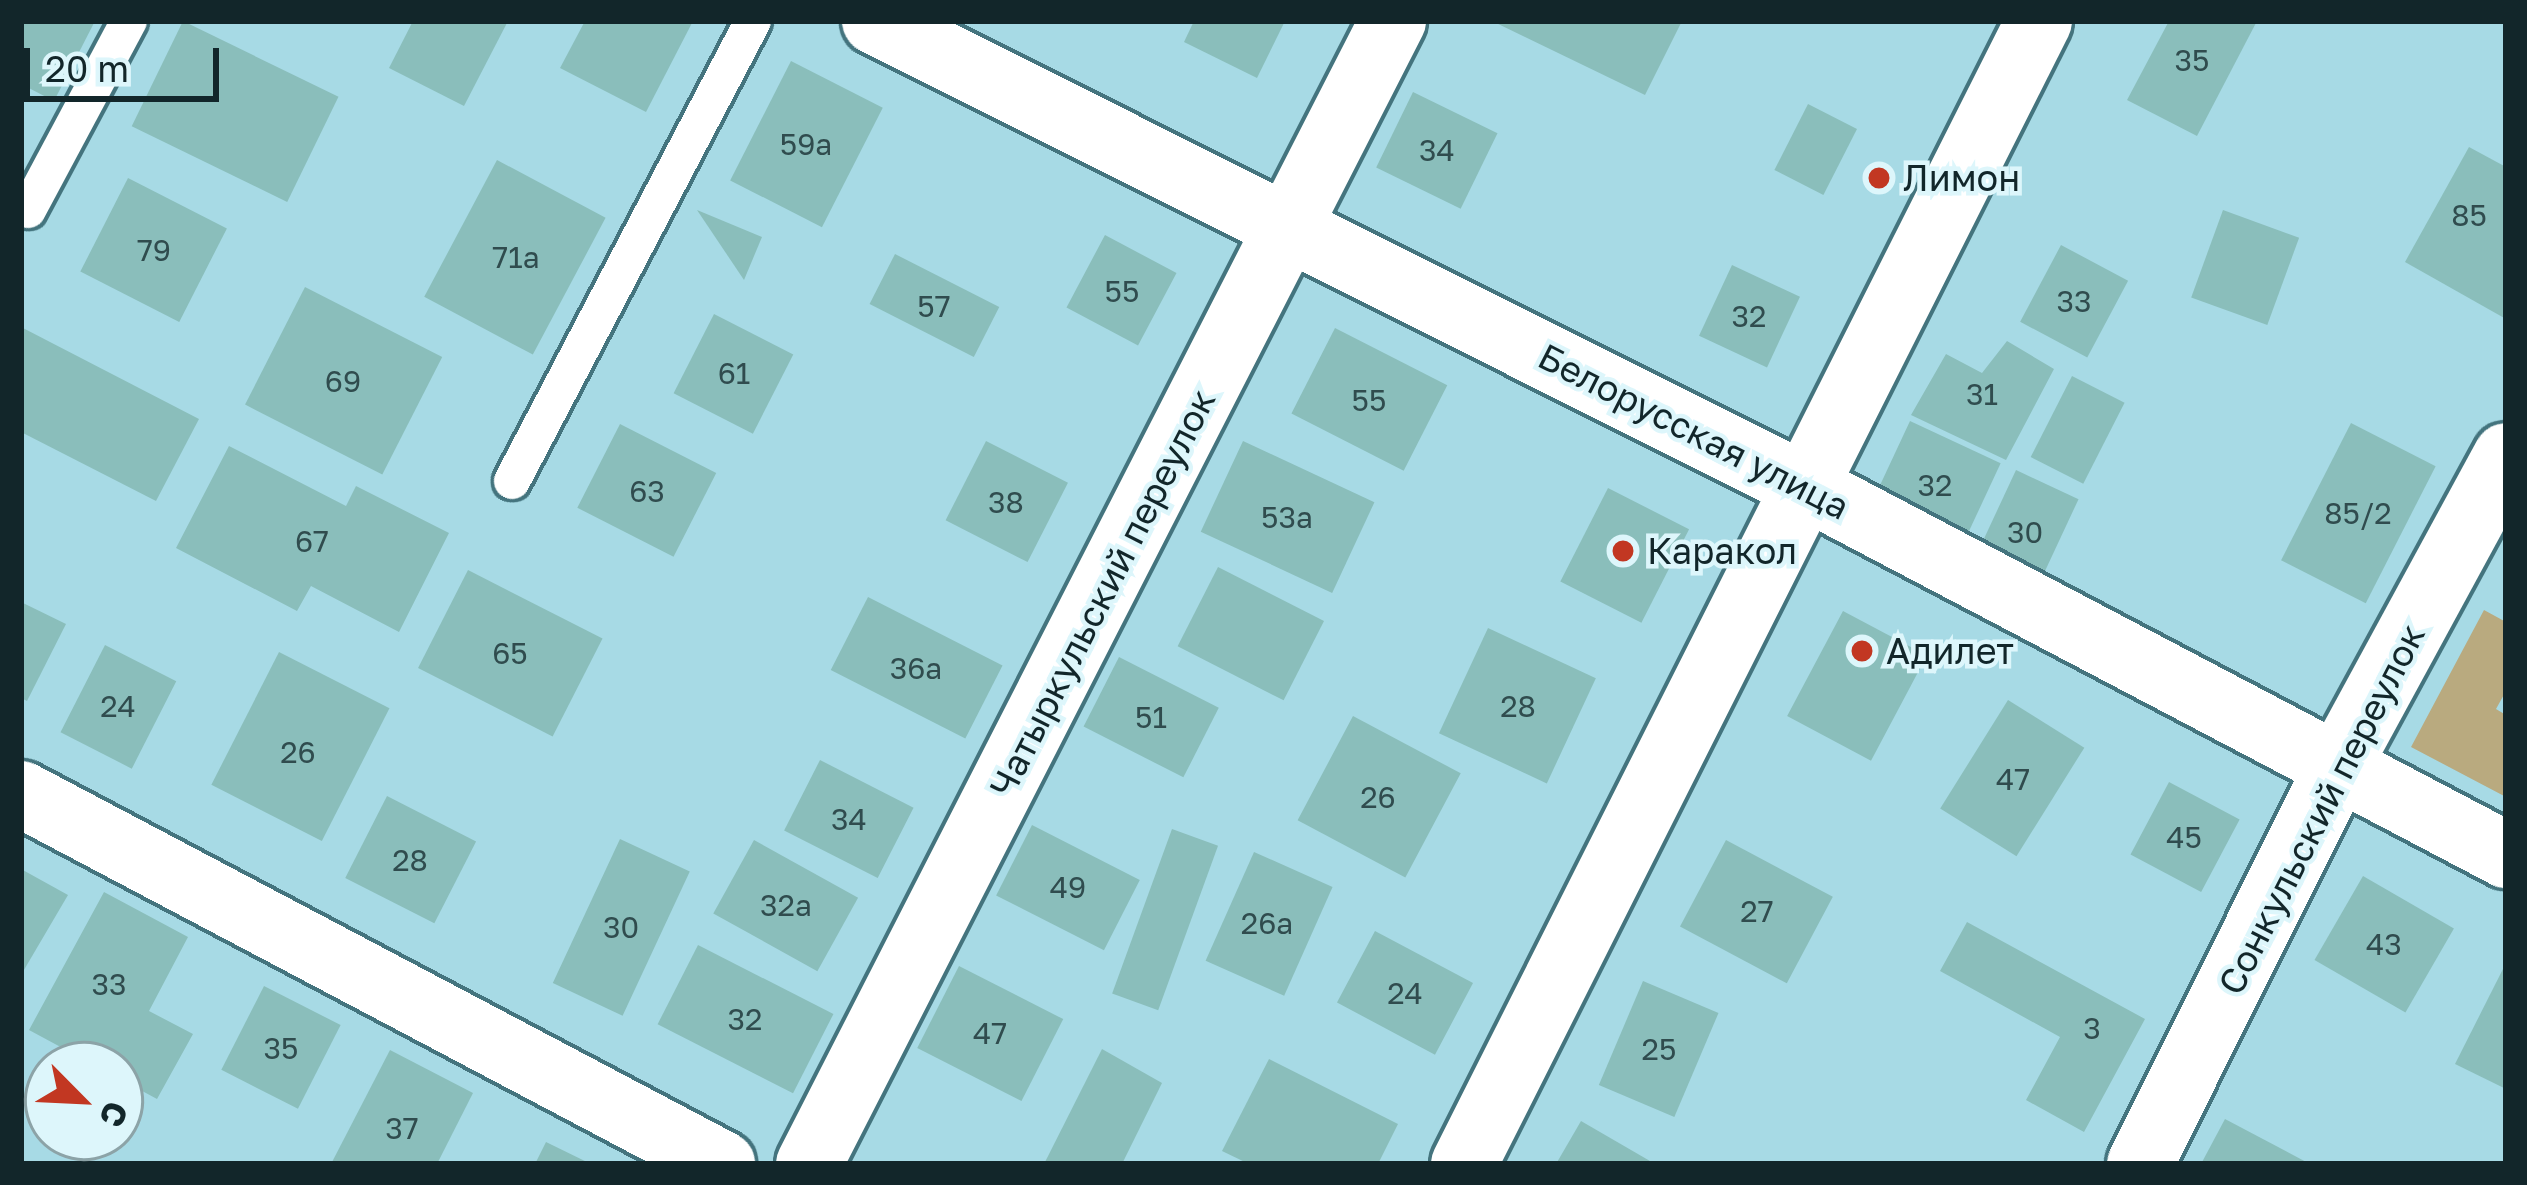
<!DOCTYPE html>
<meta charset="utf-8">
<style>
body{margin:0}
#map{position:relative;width:2527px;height:1185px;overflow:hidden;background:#a7dae5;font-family:"Golos Text",sans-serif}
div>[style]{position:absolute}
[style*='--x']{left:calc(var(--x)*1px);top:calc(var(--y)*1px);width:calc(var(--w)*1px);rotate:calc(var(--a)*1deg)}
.green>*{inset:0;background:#b9aa7f}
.building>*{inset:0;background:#8abebb;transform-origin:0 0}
.roads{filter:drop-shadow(3px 0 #44747e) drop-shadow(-3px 0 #44747e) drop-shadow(0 3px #44747e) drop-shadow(0 -3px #44747e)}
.service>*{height:36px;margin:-18px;padding:0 18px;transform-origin:18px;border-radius:18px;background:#fff}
.minor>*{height:66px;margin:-33px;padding:0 33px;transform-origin:33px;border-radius:33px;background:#fff}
.dots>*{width:33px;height:33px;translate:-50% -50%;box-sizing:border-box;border:6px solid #ddf6fb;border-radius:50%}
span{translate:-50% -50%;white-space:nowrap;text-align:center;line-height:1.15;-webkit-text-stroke:9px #ddf6fb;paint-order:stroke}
.number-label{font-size:30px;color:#304c4e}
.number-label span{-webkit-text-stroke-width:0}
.poi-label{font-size:36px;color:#12262a}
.left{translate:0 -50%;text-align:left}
.street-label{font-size:36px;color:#12262a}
.frame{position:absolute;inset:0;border:24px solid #12262a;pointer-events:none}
.north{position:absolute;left:24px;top:1041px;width:120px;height:120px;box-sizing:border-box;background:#ddf6fb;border:3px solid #8ca3a7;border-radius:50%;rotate:114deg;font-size:33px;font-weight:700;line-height:48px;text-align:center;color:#12262a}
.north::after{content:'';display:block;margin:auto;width:42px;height:54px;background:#c23722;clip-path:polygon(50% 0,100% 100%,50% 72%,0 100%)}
.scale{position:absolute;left:24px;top:48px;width:195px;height:54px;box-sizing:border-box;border:6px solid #12262a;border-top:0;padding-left:15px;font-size:36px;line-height:42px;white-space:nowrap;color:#12262a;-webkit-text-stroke:9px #ddf6fb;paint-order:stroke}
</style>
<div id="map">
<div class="green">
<div style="clip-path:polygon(2484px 610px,2506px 622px,2506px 691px,2496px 709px,2506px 715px,2506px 797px,2411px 747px)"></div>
</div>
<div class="building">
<div style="clip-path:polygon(21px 21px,95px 21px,54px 101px,21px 84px)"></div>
<div style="left:183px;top:21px;width:173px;height:117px;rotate:26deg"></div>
<div style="clip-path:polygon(413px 21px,508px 21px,464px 106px,389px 68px)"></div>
<div style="clip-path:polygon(585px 21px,693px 21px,646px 112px,560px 68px)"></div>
<div style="clip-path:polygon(1194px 21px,1285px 21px,1257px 78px,1184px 42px)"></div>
<div style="clip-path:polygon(1492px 21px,1682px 21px,1645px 95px)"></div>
<div style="clip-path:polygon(2169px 21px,2257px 21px,2197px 136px,2127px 100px)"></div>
<div style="left:791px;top:61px;width:103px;height:134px;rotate:27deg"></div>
<div style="left:1413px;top:92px;width:94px;height:84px;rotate:26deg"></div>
<div style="left:1808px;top:104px;width:55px;height:74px;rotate:27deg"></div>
<div style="clip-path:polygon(2469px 147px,2506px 167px,2506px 319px,2405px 262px)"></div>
<div style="left:497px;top:160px;width:123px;height:155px;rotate:28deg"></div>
<div style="left:128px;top:178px;width:111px;height:105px;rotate:27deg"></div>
<div style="clip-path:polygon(697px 210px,762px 237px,744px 280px)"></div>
<div style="left:2223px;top:210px;width:81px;height:93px;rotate:20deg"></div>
<div style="left:1105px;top:235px;width:81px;height:82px;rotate:28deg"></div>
<div style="left:2061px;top:245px;width:76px;height:87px;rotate:28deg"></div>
<div style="left:895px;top:254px;width:117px;height:56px;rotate:27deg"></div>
<div style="left:1732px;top:265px;width:75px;height:78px;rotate:25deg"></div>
<div style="left:305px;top:287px;width:154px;height:132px;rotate:27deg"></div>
<div style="left:714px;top:314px;width:89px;height:89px;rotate:27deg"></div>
<div style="clip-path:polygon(21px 327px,199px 419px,156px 501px,21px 432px)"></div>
<div style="left:1335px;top:328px;width:126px;height:96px;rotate:27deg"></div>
<div style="clip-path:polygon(2007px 341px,2054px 369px,2006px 460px,1911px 415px,1946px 354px,1982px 373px)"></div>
<div style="left:2072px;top:376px;width:59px;height:91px;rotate:27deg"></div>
<div style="left:1910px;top:421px;width:100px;height:95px;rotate:25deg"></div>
<div style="left:2351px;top:423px;width:95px;height:154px;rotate:27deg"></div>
<div style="left:620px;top:424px;width:108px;height:94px;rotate:27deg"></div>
<div style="left:986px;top:441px;width:92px;height:89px;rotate:27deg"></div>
<div style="left:1243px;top:441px;width:145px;height:100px;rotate:25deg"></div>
<div style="clip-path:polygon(229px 446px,346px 506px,356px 486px,449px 533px,399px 632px,311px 586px,297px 611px,176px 548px)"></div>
<div style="left:2016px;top:470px;width:69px;height:105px;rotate:25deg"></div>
<div style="left:1608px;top:488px;width:91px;height:105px;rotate:27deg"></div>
<div style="left:1218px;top:567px;width:119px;height:89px;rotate:27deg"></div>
<div style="left:468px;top:570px;width:151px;height:110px;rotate:27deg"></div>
<div style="left:868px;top:597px;width:151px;height:82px;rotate:27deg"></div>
<div style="clip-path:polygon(21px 602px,66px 624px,27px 701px,21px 698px)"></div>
<div style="left:1843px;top:611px;width:95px;height:119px;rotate:28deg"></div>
<div style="left:1488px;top:628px;width:119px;height:116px;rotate:25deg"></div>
<div style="left:105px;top:645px;width:80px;height:98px;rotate:27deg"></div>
<div style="left:279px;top:652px;width:124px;height:149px;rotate:27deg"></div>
<div style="left:1119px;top:657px;width:112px;height:78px;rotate:27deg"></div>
<div style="left:2008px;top:700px;width:90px;height:128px;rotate:32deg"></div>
<div style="left:1353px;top:716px;width:122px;height:118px;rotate:28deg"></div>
<div style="left:820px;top:760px;width:105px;height:79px;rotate:27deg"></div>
<div style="left:2169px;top:782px;width:80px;height:82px;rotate:28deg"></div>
<div style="left:387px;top:796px;width:100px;height:92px;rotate:27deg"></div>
<div style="left:1032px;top:825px;width:121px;height:79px;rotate:27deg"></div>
<div style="left:1172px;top:829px;width:49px;height:175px;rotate:20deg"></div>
<div style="left:620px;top:839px;width:77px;height:159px;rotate:25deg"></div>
<div style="left:754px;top:840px;width:119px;height:84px;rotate:29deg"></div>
<div style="left:1726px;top:840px;width:121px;height:98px;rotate:28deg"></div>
<div style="left:1254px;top:852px;width:86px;height:119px;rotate:24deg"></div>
<div style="clip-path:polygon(21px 869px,68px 895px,21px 975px)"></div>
<div style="left:2363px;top:876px;width:105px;height:97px;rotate:30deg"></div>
<div style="clip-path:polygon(104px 892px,188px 937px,149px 1011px,193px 1034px,157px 1099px,120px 1079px,120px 1065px,94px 1065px,29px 1030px)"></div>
<div style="clip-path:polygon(1967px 922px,2145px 1019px,2084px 1132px,2026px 1100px,2060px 1037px,1940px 971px)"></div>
<div style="left:1375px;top:931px;width:111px;height:81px;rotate:28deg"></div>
<div style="left:698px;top:945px;width:152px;height:89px;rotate:27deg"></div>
<div style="clip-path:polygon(2506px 963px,2506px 1089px,2455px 1064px)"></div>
<div style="left:959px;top:966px;width:117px;height:92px;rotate:27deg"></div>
<div style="left:1643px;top:981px;width:82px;height:113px;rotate:23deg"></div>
<div style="left:264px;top:986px;width:86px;height:94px;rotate:27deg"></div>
<div style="clip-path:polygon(1102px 1049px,1162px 1083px,1122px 1164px,1044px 1164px)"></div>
<div style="clip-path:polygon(390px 1050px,473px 1093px,437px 1164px,331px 1164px)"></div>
<div style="clip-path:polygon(1269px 1059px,1398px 1124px,1378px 1164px,1249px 1164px,1222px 1151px)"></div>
<div style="clip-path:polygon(2225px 1119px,2310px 1164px,2201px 1164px)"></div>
<div style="clip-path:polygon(1581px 1121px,1650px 1161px,1649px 1164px,1556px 1164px)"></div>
<div style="clip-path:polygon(546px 1142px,591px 1164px,535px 1164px)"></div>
</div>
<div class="roads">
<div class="service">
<div style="--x:28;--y:210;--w:214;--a:-61.9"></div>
<div style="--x:512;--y:481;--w:519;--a:-62.35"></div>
</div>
<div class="minor">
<div style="--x:875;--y:21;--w:1043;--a:26.59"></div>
<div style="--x:1808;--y:488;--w:789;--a:27.73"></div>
<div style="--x:21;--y:794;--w:793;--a:27.83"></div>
<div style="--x:809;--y:1164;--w:1284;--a:-62.94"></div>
<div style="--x:1464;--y:1164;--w:1279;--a:-63.29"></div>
<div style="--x:2140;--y:1164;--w:449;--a:-63.5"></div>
<div style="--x:2340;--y:762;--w:348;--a:-61.5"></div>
</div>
</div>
<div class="dots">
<div style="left:1879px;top:178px;background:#c23722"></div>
<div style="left:1623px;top:551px;background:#c23722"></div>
<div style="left:1862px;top:651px;background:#c23722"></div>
</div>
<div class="number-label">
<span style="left:2192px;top:60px">35</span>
<span style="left:806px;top:144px">59а</span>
<span style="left:1437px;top:150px">34</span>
<span style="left:2469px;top:215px">85</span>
<span style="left:154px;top:250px">79</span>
<span style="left:516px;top:257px">71а</span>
<span style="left:1122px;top:291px">55</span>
<span style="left:2074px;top:301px">33</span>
<span style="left:934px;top:306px">57</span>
<span style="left:1749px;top:316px">32</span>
<span style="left:734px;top:373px">61</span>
<span style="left:343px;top:381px">69</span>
<span style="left:1982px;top:394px">31</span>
<span style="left:1369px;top:400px">55</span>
<span style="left:1935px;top:485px">32</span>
<span style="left:647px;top:491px">63</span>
<span style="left:1006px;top:502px">38</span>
<span style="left:2358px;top:513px">85/2</span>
<span style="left:1287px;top:517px">53а</span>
<span style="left:2025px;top:532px">30</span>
<span style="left:312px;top:541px">67</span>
<span style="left:510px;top:653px">65</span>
<span style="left:916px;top:668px">36а</span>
<span style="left:118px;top:706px">24</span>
<span style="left:1518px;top:706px">28</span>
<span style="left:1151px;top:717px">51</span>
<span style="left:298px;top:752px">26</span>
<span style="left:2013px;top:779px">47</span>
<span style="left:1378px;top:797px">26</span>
<span style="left:849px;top:819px">34</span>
<span style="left:2184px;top:837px">45</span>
<span style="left:410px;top:860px">28</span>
<span style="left:1068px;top:887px">49</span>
<span style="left:786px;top:905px">32а</span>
<span style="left:1757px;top:911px">27</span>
<span style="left:1267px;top:923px">26а</span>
<span style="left:621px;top:927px">30</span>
<span style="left:2384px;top:944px">43</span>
<span style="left:109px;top:984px">33</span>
<span style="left:1405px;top:993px">24</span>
<span style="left:745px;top:1019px">32</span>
<span style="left:2092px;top:1028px">3</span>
<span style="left:990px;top:1033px">47</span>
<span style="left:281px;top:1048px">35</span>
<span style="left:1659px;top:1049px">25</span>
<span style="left:402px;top:1128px">37</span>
</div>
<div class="poi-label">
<span class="left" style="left:1903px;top:178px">Лимон</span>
<span class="left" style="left:1647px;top:551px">Каракол</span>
<span class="left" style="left:1886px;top:651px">Адилет</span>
</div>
<div class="street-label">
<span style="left:1694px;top:431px;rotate:27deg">Белорусская улица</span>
<span style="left:1102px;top:593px;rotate:-63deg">Чатыркульский переулок</span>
<span style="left:2321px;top:809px;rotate:-63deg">Сонкульский переулок</span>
</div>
<div class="frame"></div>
<div class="north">С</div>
<div class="scale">20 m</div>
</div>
